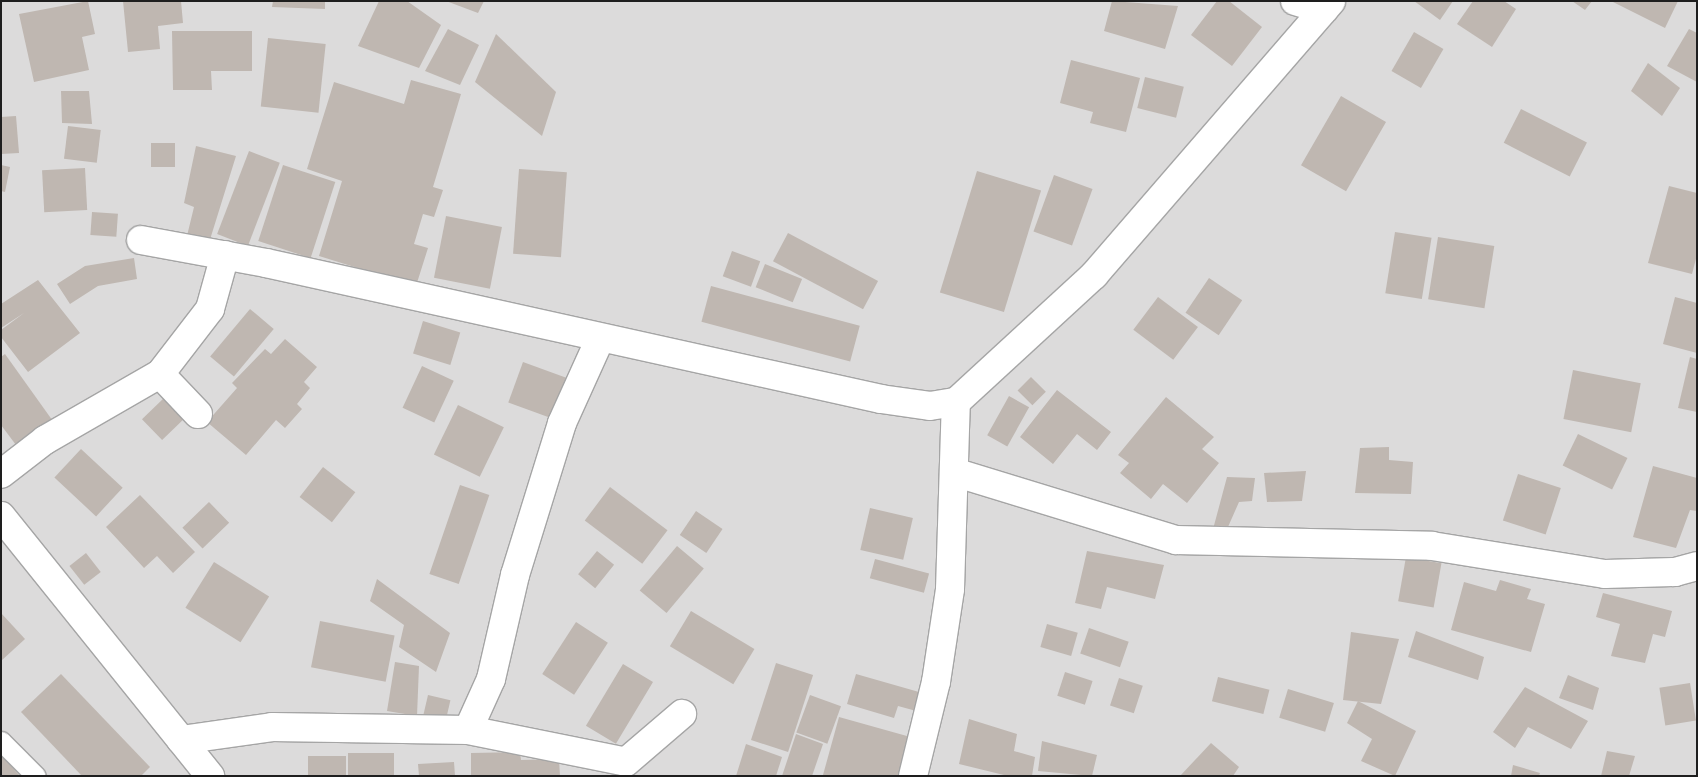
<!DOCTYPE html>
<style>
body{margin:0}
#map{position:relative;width:1698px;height:777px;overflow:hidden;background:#efebe5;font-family:"Archivo Narrow",sans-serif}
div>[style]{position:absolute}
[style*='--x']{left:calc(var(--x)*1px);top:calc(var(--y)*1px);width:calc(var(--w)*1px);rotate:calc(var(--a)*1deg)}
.residential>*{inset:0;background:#dcdbdb;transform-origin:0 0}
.building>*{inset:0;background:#bfb7b1;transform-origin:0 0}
.roads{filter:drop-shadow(1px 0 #a5a5a5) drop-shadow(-1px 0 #a5a5a5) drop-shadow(0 1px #a5a5a5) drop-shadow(0 -1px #a5a5a5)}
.lane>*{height:19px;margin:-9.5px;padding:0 9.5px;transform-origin:9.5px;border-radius:9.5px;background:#fff}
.street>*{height:28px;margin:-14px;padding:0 14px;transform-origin:14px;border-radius:14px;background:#fff}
span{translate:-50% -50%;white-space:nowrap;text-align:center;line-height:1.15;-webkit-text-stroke:4.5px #fff;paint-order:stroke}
.frame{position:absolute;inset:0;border:2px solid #1e1e1e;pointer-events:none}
</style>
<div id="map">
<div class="residential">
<div style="left:1px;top:1px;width:1696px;height:775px"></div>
</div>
<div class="building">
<div style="clip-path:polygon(88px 1px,95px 34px,82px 37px,89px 70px,34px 82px,19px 14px)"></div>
<div style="clip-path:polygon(123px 1px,181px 1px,183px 23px,158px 26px,160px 49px,128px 52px)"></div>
<div style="clip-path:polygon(273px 1px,325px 1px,325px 9px,272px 7px)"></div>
<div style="clip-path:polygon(379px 1px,407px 1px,441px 25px,419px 68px,358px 46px)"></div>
<div style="clip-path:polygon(446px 1px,484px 1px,478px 13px)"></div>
<div style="clip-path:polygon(1112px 1px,1178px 6px,1165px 49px,1104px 31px)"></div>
<div style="clip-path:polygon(1217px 1px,1229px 1px,1262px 27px,1232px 66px,1191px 35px)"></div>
<div style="clip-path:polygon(1414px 1px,1453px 1px,1440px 20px)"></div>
<div style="clip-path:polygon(1473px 1px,1504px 1px,1516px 9px,1492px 47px,1457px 24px)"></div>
<div style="clip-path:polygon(1572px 1px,1592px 1px,1585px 10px)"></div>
<div style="clip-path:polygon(1611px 1px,1678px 1px,1665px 28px)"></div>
<div style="clip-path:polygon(448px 29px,479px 45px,460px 85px,425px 71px)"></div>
<div style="clip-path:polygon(1689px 29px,1697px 33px,1697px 82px,1667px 66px)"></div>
<div style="clip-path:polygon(172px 31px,252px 31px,252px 71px,211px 71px,212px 90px,173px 90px)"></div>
<div style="left:1414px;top:32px;width:34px;height:45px;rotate:30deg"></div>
<div style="clip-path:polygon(496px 34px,556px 92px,542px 136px,475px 82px)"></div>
<div style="left:268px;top:38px;width:58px;height:69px;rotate:6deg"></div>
<div style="clip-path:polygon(1071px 60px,1140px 78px,1126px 132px,1090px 123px,1093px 112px,1060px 103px)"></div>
<div style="clip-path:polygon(1648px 63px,1680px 88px,1662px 116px,1631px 91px)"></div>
<div style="left:1145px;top:77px;width:40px;height:32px;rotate:14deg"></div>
<div style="clip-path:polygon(411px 80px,461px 94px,433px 187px,443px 190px,434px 217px,423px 214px,414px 244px,428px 248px,416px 286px,319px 256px,342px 181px,307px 169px,334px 82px,404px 104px)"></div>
<div style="clip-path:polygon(61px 91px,89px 91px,92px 124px,62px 123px)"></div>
<div style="left:1341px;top:96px;width:52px;height:80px;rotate:30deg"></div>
<div style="left:1521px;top:109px;width:74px;height:38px;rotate:27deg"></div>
<div style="clip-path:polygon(16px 116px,19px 153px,1px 154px,1px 117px)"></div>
<div style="left:68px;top:126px;width:33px;height:33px;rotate:7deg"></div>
<div style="left:151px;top:143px;width:24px;height:24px"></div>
<div style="clip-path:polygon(196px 146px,236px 156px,208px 246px,186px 240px,194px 207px,184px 203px)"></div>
<div style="left:249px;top:151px;width:33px;height:89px;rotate:21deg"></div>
<div style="clip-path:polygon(1px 165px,10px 167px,5px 192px,1px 191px)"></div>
<div style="left:283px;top:165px;width:55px;height:80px;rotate:18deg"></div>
<div style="left:85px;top:168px;width:42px;height:43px;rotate:87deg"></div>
<div style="left:519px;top:169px;width:48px;height:85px;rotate:4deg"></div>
<div style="left:977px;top:171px;width:67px;height:127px;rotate:17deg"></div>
<div style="left:1054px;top:175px;width:41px;height:60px;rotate:20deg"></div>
<div style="clip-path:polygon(1669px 186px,1697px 193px,1697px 255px,1692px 274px,1648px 263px)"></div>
<div style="left:92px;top:212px;width:26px;height:23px;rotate:4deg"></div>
<div style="left:446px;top:216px;width:57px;height:63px;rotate:11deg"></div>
<div style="left:1395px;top:232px;width:37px;height:62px;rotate:9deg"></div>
<div style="left:788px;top:233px;width:102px;height:32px;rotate:28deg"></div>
<div style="left:1438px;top:237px;width:57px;height:63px;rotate:9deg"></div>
<div style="left:732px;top:251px;width:30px;height:27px;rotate:20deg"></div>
<div style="clip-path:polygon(134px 258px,137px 279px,98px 286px,70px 304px,57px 284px,85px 266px)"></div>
<div style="left:765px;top:264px;width:40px;height:25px;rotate:22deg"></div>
<div style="left:1209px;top:278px;width:40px;height:42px;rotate:34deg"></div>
<div style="clip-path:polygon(38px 280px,80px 333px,28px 372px,1px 337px,1px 330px,24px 313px,1px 328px,1px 304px)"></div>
<div style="left:711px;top:286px;width:154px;height:37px;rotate:15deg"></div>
<div style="left:1158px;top:297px;width:50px;height:41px;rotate:37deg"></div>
<div style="clip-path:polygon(1675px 297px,1697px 303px,1697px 353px,1663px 344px)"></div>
<div style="left:250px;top:309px;width:31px;height:62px;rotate:40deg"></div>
<div style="left:423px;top:321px;width:39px;height:34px;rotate:17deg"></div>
<div style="clip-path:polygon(285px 339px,317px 367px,304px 382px,310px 388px,297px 404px,302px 409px,285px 428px,276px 420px,246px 455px,207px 422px,237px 388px,232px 383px,265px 349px,271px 354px)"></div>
<div style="clip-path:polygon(5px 354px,55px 424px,19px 449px,1px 425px,1px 357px)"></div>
<div style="clip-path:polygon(1690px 357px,1697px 359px,1697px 412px,1678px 408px)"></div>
<div style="left:523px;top:362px;width:46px;height:43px;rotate:20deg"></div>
<div style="left:422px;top:366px;width:35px;height:46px;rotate:25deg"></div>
<div style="left:1573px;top:370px;width:69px;height:50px;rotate:11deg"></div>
<div style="left:1031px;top:377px;width:21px;height:19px;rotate:45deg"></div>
<div style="clip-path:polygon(1057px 390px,1111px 432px,1097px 450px,1077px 434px,1053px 464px,1020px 437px)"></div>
<div style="left:1009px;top:396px;width:23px;height:45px;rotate:29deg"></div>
<div style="left:165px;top:397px;width:29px;height:32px;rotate:46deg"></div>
<div style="clip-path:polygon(1166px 397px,1214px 437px,1202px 449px,1219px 463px,1187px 503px,1163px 484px,1151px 499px,1120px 473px,1129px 463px,1118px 455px)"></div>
<div style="left:458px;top:405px;width:51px;height:55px;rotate:26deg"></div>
<div style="left:1578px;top:434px;width:55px;height:35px;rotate:26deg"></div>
<div style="clip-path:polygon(1389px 447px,1389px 460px,1413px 462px,1411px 494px,1355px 493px,1360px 448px)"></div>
<div style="left:81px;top:449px;width:57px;height:39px;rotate:43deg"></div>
<div style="clip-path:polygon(1653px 466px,1697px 478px,1697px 511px,1690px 510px,1676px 548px,1633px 537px)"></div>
<div style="left:323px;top:467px;width:41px;height:38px;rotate:38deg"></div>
<div style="clip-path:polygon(1306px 471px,1302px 501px,1267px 502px,1264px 473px)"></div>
<div style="left:1518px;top:474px;width:45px;height:49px;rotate:18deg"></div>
<div style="clip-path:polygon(1227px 477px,1255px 478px,1252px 501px,1239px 502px,1224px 536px,1212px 533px)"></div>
<div style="left:460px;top:485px;width:31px;height:94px;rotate:19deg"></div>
<div style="left:610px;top:487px;width:72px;height:42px;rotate:37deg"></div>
<div style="clip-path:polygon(140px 495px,195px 552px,173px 573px,157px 556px,144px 568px,106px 527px)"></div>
<div style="left:209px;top:502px;width:29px;height:37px;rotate:46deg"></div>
<div style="left:870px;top:508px;width:44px;height:43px;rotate:13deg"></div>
<div style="left:696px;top:511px;width:32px;height:29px;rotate:34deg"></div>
<div style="left:677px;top:546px;width:35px;height:58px;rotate:40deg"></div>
<div style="left:597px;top:551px;width:22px;height:30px;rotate:39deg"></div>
<div style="clip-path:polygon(1087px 551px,1164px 565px,1155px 599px,1107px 587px,1101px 609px,1075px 603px)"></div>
<div style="left:86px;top:553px;width:24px;height:21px;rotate:52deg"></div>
<div style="left:1406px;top:557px;width:36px;height:45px;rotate:10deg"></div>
<div style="left:875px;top:559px;width:56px;height:20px;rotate:15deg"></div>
<div style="left:214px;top:562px;width:65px;height:54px;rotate:32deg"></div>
<div style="clip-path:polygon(377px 579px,450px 633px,436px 672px,399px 647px,404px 625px,370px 601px)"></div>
<div style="clip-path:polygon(1500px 580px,1531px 589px,1527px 599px,1545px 604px,1531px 652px,1451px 630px,1464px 582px,1496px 591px)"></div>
<div style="clip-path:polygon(1603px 593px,1672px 611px,1665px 637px,1653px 634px,1645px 663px,1611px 656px,1620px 624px,1596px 617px)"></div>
<div style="left:691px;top:611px;width:74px;height:41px;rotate:31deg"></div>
<div style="clip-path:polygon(1px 613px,25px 639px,1px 661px)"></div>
<div style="left:320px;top:621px;width:76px;height:47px;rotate:11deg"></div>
<div style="left:576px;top:622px;width:38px;height:62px;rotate:33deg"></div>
<div style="left:1047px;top:624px;width:32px;height:24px;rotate:16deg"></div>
<div style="left:1089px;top:628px;width:42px;height:27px;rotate:19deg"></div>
<div style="clip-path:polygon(1416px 631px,1484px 657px,1478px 680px,1408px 657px)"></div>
<div style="clip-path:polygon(1351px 632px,1399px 639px,1381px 704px,1343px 700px)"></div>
<div style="clip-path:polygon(395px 662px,419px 666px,417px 716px,387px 711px)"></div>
<div style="left:776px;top:663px;width:39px;height:81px;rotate:18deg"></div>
<div style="left:623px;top:664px;width:35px;height:72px;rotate:31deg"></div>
<div style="left:1065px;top:672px;width:29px;height:25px;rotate:18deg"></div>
<div style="clip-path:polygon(61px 674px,150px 767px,141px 776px,82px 776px,21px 712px)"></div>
<div style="clip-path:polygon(856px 674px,926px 694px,920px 712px,898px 706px,894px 718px,847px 704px)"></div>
<div style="clip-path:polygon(1568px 675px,1599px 688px,1593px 710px,1559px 698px)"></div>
<div style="left:1218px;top:677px;width:53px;height:25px;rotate:14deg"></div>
<div style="left:1119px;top:678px;width:25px;height:29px;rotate:18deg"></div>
<div style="left:1690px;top:683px;width:38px;height:31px;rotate:81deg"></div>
<div style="clip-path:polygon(1525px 687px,1588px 721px,1571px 749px,1528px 727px,1515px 748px,1493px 732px)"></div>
<div style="left:1288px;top:689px;width:48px;height:30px;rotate:17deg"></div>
<div style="left:428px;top:695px;width:23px;height:25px;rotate:13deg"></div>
<div style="left:810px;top:695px;width:33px;height:40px;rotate:20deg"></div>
<div style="clip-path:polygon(1358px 701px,1416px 731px,1395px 776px,1361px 761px,1372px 739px,1347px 723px)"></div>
<div style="clip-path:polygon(839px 717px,914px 738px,904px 776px,823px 775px)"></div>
<div style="clip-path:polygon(969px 719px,1017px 734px,1014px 751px,1035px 757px,1032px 776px,1008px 776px,959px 764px)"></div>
<div style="clip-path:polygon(796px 734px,823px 744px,812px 776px,782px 776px)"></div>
<div style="clip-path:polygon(1042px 741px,1097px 755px,1092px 776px,1038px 771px)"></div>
<div style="clip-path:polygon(1211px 743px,1239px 767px,1233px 776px,1180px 776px)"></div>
<div style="clip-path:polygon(746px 744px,782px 757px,776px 776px,736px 776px)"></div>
<div style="clip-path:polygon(1607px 751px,1635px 756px,1629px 776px,1601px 776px)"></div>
<div style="clip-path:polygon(520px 752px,521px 760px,559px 759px,560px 776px,471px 776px,471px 753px)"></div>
<div style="left:394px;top:753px;width:23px;height:46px;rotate:90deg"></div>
<div style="clip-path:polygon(1px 755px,20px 776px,1px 776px)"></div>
<div style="left:346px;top:756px;width:20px;height:38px;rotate:90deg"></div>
<div style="clip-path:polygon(454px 762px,455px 776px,419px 776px,418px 764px)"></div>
<div style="clip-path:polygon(1513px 765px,1540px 773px,1539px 776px,1511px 776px)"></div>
</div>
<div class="roads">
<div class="lane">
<div style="--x:1;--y:741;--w:49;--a:45"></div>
</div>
<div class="street">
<div style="--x:1295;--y:1;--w:30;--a:17"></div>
<div style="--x:141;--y:240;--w:127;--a:10.4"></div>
<div style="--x:266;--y:263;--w:630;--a:12.47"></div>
<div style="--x:881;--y:399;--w:49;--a:8.1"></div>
<div style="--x:930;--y:406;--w:26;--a:-9"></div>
<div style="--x:198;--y:414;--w:55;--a:-133.5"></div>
<div style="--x:160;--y:374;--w:82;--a:-52.4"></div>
<div style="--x:210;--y:309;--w:56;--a:-74.5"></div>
<div style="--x:957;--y:473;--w:229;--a:17"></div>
<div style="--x:1176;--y:540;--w:256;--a:1.3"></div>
<div style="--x:1432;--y:546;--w:175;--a:9.2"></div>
<div style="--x:1605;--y:574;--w:70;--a:-1.6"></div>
<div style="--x:1675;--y:572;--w:23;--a:-15"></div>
<div style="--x:1;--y:474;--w:56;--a:-37.7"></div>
<div style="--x:45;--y:440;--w:133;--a:-29.9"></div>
<div style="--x:1;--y:516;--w:334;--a:51.2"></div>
<div style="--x:468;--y:730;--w:161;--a:11.4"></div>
<div style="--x:626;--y:762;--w:74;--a:-40.6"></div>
<div style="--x:181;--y:740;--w:92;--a:-8.1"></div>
<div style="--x:272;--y:727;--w:196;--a:0.9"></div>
<div style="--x:468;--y:730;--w:56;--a:-65.7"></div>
<div style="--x:491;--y:679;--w:107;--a:-77"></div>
<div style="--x:515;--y:575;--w:159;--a:-72.8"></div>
<div style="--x:562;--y:423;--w:92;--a:-65.7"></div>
<div style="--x:913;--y:776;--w:97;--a:-76.3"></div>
<div style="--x:936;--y:682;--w:94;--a:-81.4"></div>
<div style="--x:950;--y:589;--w:187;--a:-88.2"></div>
<div style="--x:956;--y:402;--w:188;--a:-42.6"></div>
<div style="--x:1094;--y:275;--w:362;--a:-49.1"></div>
</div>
</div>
<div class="frame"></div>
</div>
